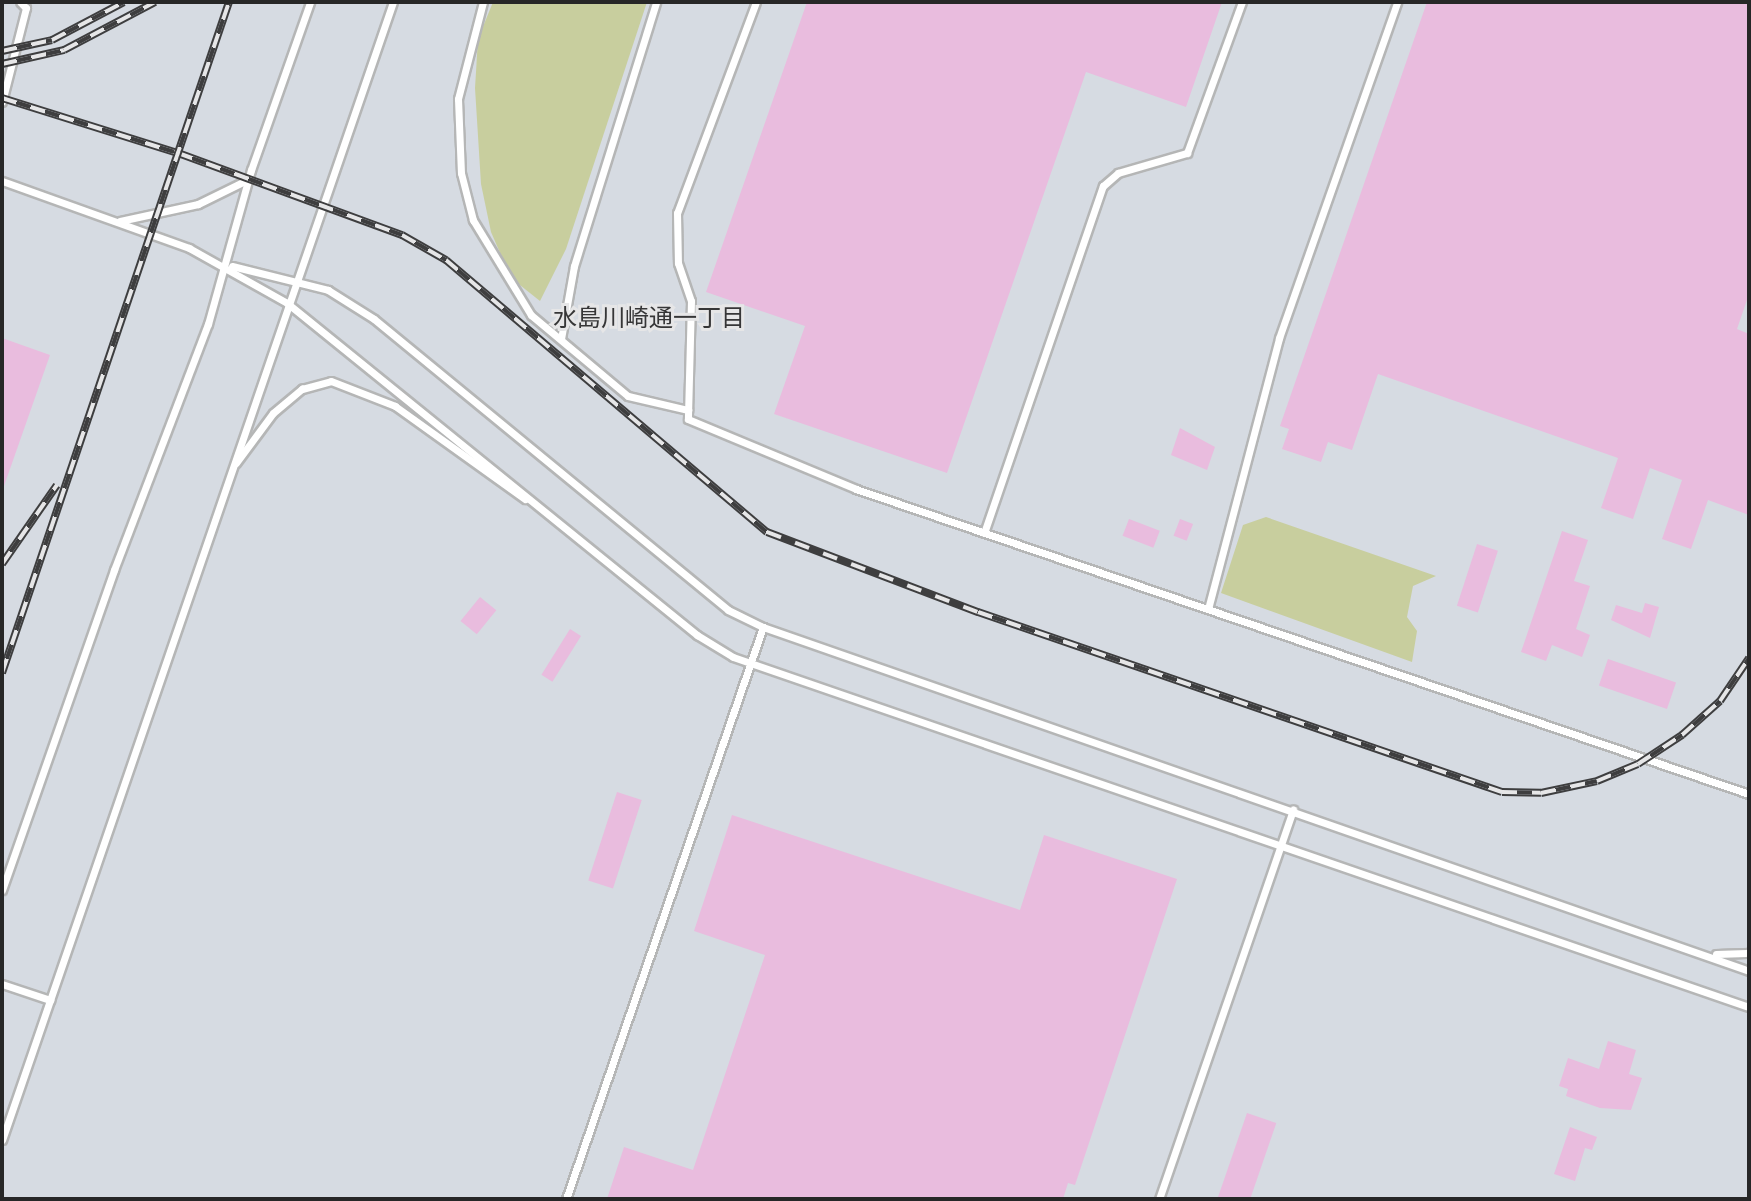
<!DOCTYPE html>
<meta charset="utf-8">
<style>
body{margin:0}
#map{position:relative;width:1751px;height:1201px;overflow:hidden;background:#e6e6e7;font-family:Mulish,"Noto Sans JP",sans-serif}
div>[style]{position:absolute}
[style*='--x']{left:calc(var(--x)*1px);top:calc(var(--y)*1px);width:calc(var(--w)*1px);rotate:calc(var(--a)*1deg)}
.built>*{inset:0;background:#d6dbe2;transform-origin:0 0}
.green>*{inset:0;background:#c8ce9e}
.building>*{inset:0;background:#e9bcde;transform-origin:0 0}
.roads{filter:drop-shadow(2px 0 #b5b6b6) drop-shadow(-2px 0 #b5b6b6) drop-shadow(0 2px #b5b6b6) drop-shadow(0 -2px #b5b6b6)}
.service>*{height:7px;margin:-3.5px;padding:0 3.5px;transform-origin:3.5px;border-radius:3.5px;background:#fff}
.rail>*{height:8px;margin-top:-4px;transform-origin:0;background:repeating-linear-gradient(90deg,#e6e6e7 0 15px,#3e3e3f 0 30px);box-sizing:border-box;border-block:2px solid #3e3e3f}
span{translate:-50% -50%;white-space:nowrap;text-align:center;line-height:1.15;-webkit-text-stroke:6px #e6e6e7;paint-order:stroke}
.neighbourhood-label{font-size:24px;color:#363637}
.frame{position:absolute;inset:0;border:4px solid #272727;pointer-events:none}
</style>
<div id="map">
<div class="built">
<div style="left:2px;top:2px;width:1747px;height:1197px"></div>
</div>
<div class="green">
<div style="clip-path:polygon(493px 2px,647px 2px,566px 249px,540px 301px,511px 278px,491px 232px,481px 184px,475px 88px,478px 39px)"></div>
<div style="clip-path:polygon(1266px 517px,1436px 576px,1413px 586px,1407px 617px,1417px 631px,1412px 662px,1221px 593px,1243px 525px)"></div>
</div>
<div class="building">
<div style="clip-path:polygon(807px 2px,1222px 2px,1186px 107px,1086px 72px,947px 473px,774px 414px,805px 326px,706px 292px)"></div>
<div style="clip-path:polygon(1427px 2px,1749px 2px,1749px 294px,1737px 329px,1749px 334px,1749px 515px,1708px 500px,1691px 549px,1662px 539px,1682px 480px,1650px 468px,1633px 519px,1601px 508px,1618px 458px,1378px 374px,1352px 450px,1328px 442px,1321px 462px,1282px 449px,1289px 429px,1280px 426px)"></div>
<div style="clip-path:polygon(2px 338px,50px 355px,4px 486px,2px 486px)"></div>
<div style="clip-path:polygon(1180px 428px,1215px 447px,1207px 470px,1171px 455px)"></div>
<div style="left:1129px;top:519px;width:33px;height:18px;rotate:21deg"></div>
<div style="left:1180px;top:519px;width:14px;height:18px;rotate:21deg"></div>
<div style="clip-path:polygon(1562px 531px,1588px 540px,1574px 581px,1590px 586px,1576px 629px,1590px 635px,1582px 657px,1552px 645px,1546px 661px,1521px 652px)"></div>
<div style="left:1477px;top:544px;width:22px;height:65px;rotate:18deg"></div>
<div style="left:480px;top:597px;width:21px;height:31px;rotate:39deg"></div>
<div style="clip-path:polygon(1645px 603px,1659px 607px,1650px 638px,1611px 620px,1616px 605px,1642px 613px)"></div>
<div style="left:570px;top:629px;width:13px;height:54px;rotate:32deg"></div>
<div style="left:1608px;top:659px;width:72px;height:28px;rotate:19deg"></div>
<div style="left:617px;top:792px;width:26px;height:93px;rotate:18deg"></div>
<div style="clip-path:polygon(732px 815px,1020px 910px,1044px 835px,1177px 879px,1075px 1185px,1068px 1183px,1063px 1199px,607px 1199px,624px 1147px,693px 1170px,765px 955px,694px 931px)"></div>
<div style="clip-path:polygon(1608px 1041px,1636px 1050px,1629px 1074px,1642px 1078px,1631px 1110px,1600px 1108px,1566px 1096px,1568px 1089px,1559px 1086px,1568px 1058px,1599px 1069px)"></div>
<div style="left:1247px;top:1113px;width:31px;height:91px;rotate:19deg"></div>
<div style="clip-path:polygon(1570px 1127px,1597px 1137px,1592px 1150px,1585px 1148px,1575px 1181px,1554px 1174px)"></div>
</div>
<div class="roads">
<div class="service">
<div style="--x:483;--y:2;--w:100;--a:104.5"></div>
<div style="--x:458;--y:99;--w:74;--a:87.7"></div>
<div style="--x:461;--y:173;--w:49;--a:75.7"></div>
<div style="--x:473;--y:220;--w:111;--a:58.6"></div>
<div style="--x:531;--y:315;--w:126;--a:39.9"></div>
<div style="--x:628;--y:396;--w:62;--a:13.1"></div>
<div style="--x:756;--y:2;--w:225;--a:110.5"></div>
<div style="--x:677;--y:213;--w:50;--a:88.9"></div>
<div style="--x:678;--y:263;--w:40;--a:71.1"></div>
<div style="--x:691;--y:301;--w:118;--a:91.5"></div>
<div style="--x:688;--y:419;--w:182;--a:22.6"></div>
<div style="--x:856;--y:489;--w:944;--a:18.86"></div>
<div style="--x:2;--y:102;--w:97;--a:-75.7"></div>
<div style="--x:26;--y:8;--w:8;--a:-135"></div>
<div style="--x:2;--y:181;--w:199;--a:19.7"></div>
<div style="--x:189;--y:248;--w:112;--a:29.3"></div>
<div style="--x:287;--y:303;--w:528;--a:39"></div>
<div style="--x:697;--y:635;--w:42;--a:31.4"></div>
<div style="--x:733;--y:657;--w:1075;--a:19.01"></div>
<div style="--x:120;--y:221;--w:80;--a:-12.3"></div>
<div style="--x:198;--y:204;--w:57;--a:-26.1"></div>
<div style="--x:232;--y:266;--w:99;--a:14"></div>
<div style="--x:328;--y:290;--w:54;--a:32.2"></div>
<div style="--x:374;--y:319;--w:458;--a:39.4"></div>
<div style="--x:728;--y:610;--w:39;--a:26"></div>
<div style="--x:763;--y:627;--w:1044;--a:19.23"></div>
<div style="--x:561;--y:339;--w:74;--a:-79.9"></div>
<div style="--x:574;--y:266;--w:276;--a:-72.7"></div>
<div style="--x:236;--y:463;--w:62;--a:-53.5"></div>
<div style="--x:273;--y:413;--w:38;--a:-40"></div>
<div style="--x:302;--y:389;--w:30;--a:-15"></div>
<div style="--x:331;--y:381;--w:69;--a:21.3"></div>
<div style="--x:395;--y:406;--w:160;--a:35.6"></div>
<div style="--x:984;--y:533;--w:367;--a:-71.1"></div>
<div style="--x:1103;--y:186;--w:20;--a:-41"></div>
<div style="--x:1118;--y:173;--w:72;--a:-16.2"></div>
<div style="--x:1187;--y:153;--w:161;--a:-70"></div>
<div style="--x:1208;--y:609;--w:280;--a:-75.3"></div>
<div style="--x:1279;--y:338;--w:356;--a:-70.6"></div>
<div style="--x:2;--y:890;--w:339;--a:-70.7"></div>
<div style="--x:114;--y:570;--w:263;--a:-69.1"></div>
<div style="--x:208;--y:324;--w:160;--a:-74.4"></div>
<div style="--x:251;--y:170;--w:178;--a:-70.6"></div>
<div style="--x:1716;--y:954;--w:33;--a:-2"></div>
<div style="--x:2;--y:984;--w:51;--a:18.4"></div>
<div style="--x:2;--y:1140;--w:1203;--a:-71.04"></div>
<div style="--x:566;--y:1199;--w:605;--a:-71"></div>
<div style="--x:1159;--y:1199;--w:412;--a:-71"></div>
</div>
</div>
<div class="rail">
<div style="--x:2;--y:51;--w:51;--a:-12.4"></div>
<div style="--x:52;--y:40;--w:81;--a:-27.8"></div>
<div style="--x:2;--y:64;--w:64;--a:-12.7"></div>
<div style="--x:64;--y:50;--w:103;--a:-27.8"></div>
<div style="--x:2;--y:98;--w:184;--a:17.4"></div>
<div style="--x:178;--y:153;--w:239;--a:20.1"></div>
<div style="--x:402;--y:235;--w:51;--a:29.6"></div>
<div style="--x:446;--y:260;--w:421;--a:40.3"></div>
<div style="--x:767;--y:532;--w:226;--a:20.8"></div>
<div style="--x:978;--y:612;--w:554;--a:18.96"></div>
<div style="--x:1502;--y:792;--w:39;--a:1"></div>
<div style="--x:1541;--y:793;--w:57;--a:-12.1"></div>
<div style="--x:1597;--y:781;--w:44;--a:-22.5"></div>
<div style="--x:1638;--y:764;--w:53;--a:-33.4"></div>
<div style="--x:1682;--y:735;--w:51;--a:-41.8"></div>
<div style="--x:1720;--y:701;--w:52;--a:-56"></div>
<div style="--x:2;--y:564;--w:96;--a:-55.2"></div>
<div style="--x:2;--y:673;--w:708;--a:-71.31"></div>
</div>
<div class="neighbourhood-label">
<span style="left:649px;top:318px">水島川崎通一丁目</span>
</div>
<div class="frame"></div>
</div>
